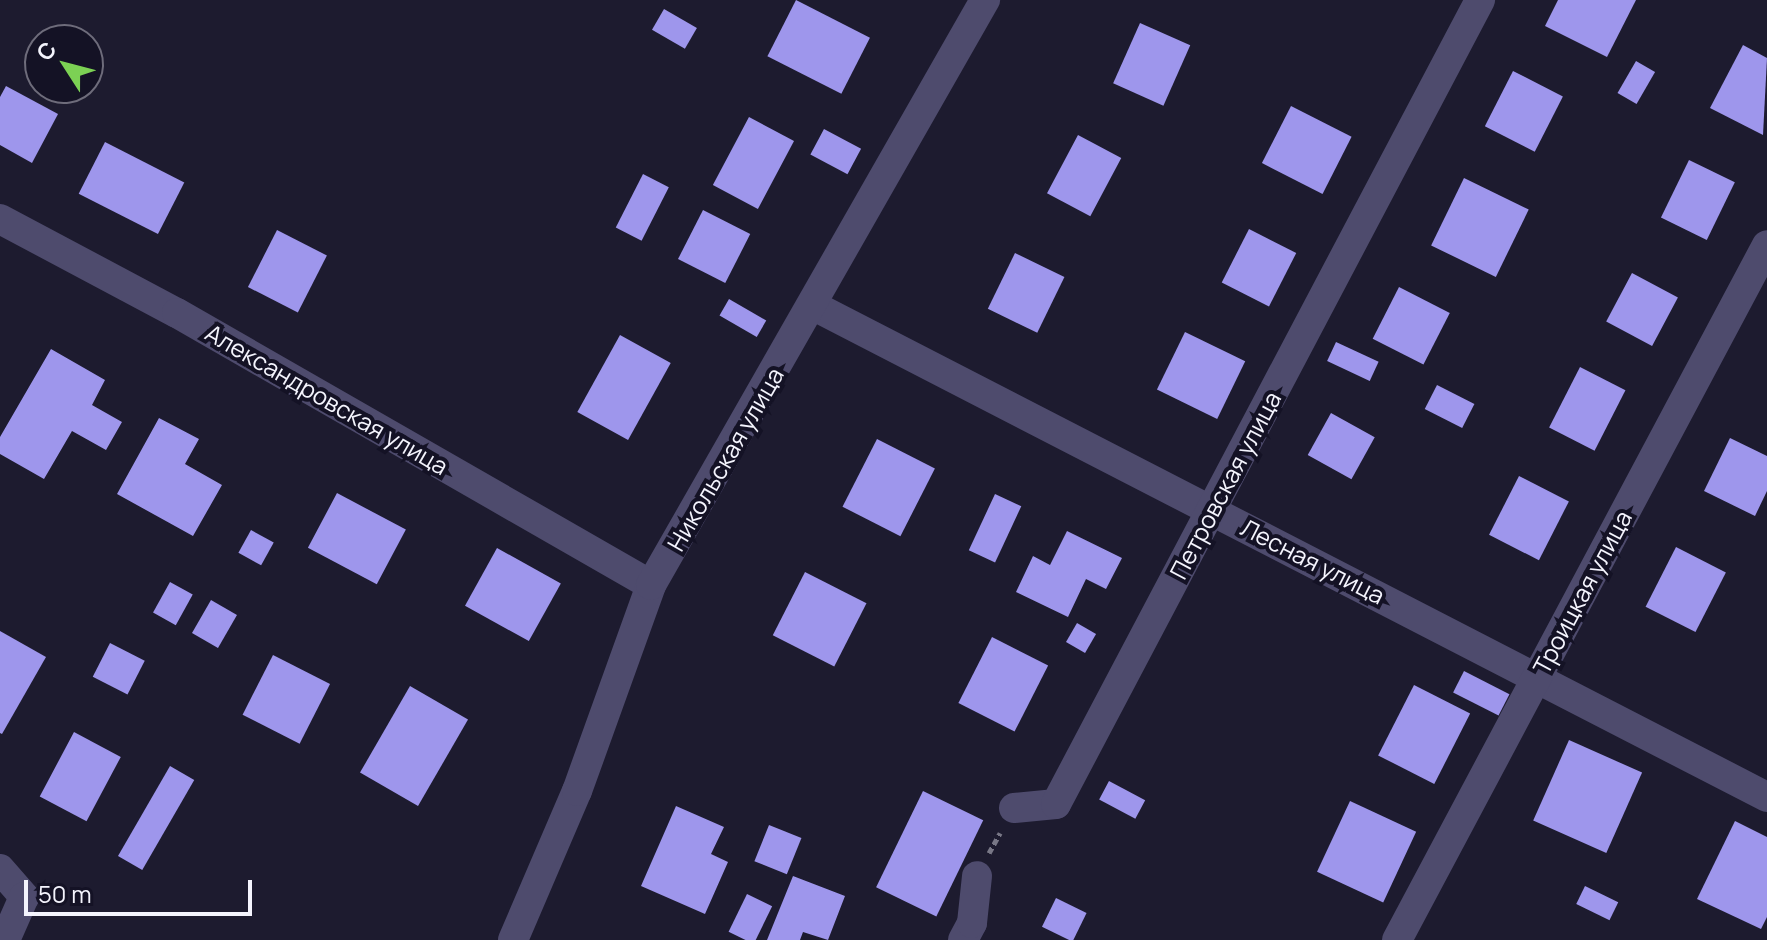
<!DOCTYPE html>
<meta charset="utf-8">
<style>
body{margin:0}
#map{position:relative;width:1767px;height:940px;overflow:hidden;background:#1d1b2f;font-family:Manrope,sans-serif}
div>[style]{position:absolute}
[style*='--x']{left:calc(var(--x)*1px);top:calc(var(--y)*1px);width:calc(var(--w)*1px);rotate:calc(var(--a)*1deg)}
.building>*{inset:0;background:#9e96ec;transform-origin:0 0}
.path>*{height:5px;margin-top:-2.5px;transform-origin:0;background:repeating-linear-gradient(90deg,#787786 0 6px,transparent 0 10px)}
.minor>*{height:30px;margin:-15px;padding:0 15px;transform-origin:15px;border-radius:15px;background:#4e4b6d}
span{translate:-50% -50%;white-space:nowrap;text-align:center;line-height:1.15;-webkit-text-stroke:8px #141225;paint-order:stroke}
.street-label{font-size:24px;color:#f4f4fd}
.north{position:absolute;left:24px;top:24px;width:80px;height:80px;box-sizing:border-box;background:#141225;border:2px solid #6e6c7b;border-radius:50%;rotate:306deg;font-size:22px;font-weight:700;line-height:32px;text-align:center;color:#f4f4fd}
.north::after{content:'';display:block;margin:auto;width:28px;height:36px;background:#7cd154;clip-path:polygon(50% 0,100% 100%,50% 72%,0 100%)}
.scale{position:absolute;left:24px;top:880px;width:228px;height:36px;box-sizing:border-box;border:4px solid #f4f4fd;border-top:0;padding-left:10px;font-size:24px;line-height:28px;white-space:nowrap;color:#f4f4fd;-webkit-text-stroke:6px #141225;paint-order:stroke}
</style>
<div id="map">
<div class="building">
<div style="left:796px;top:0;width:83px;height:63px;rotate:27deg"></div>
<div style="clip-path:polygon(1558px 0,1636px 0,1607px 57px,1545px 26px)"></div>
<div style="left:664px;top:9px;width:38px;height:24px;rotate:30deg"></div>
<div style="left:1140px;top:23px;width:55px;height:66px;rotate:24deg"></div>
<div style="clip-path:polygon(1743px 45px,1767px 58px,1763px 135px,1710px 108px)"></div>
<div style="left:1636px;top:61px;width:22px;height:37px;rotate:30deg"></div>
<div style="left:1513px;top:71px;width:56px;height:62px;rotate:27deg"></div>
<div style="clip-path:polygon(6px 86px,58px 114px,32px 163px,0 145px,0 97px)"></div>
<div style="left:1291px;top:106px;width:68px;height:64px;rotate:27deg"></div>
<div style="left:749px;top:117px;width:51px;height:77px;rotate:28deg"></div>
<div style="left:824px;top:129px;width:42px;height:29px;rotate:28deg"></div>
<div style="left:1078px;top:135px;width:49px;height:66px;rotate:28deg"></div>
<div style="left:105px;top:142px;width:89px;height:58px;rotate:27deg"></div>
<div style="left:1689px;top:160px;width:51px;height:64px;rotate:26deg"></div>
<div style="left:643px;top:174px;width:29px;height:60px;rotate:27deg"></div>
<div style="left:1464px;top:178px;width:72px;height:75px;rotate:26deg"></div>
<div style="left:703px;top:210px;width:53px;height:55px;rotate:27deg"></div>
<div style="left:1249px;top:229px;width:53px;height:60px;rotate:27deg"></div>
<div style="left:277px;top:230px;width:56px;height:64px;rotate:27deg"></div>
<div style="left:1015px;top:253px;width:55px;height:62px;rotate:26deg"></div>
<div style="left:1632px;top:273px;width:52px;height:55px;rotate:28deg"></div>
<div style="left:1399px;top:287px;width:57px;height:58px;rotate:27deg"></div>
<div style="left:729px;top:299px;width:43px;height:19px;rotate:30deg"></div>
<div style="left:1185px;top:332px;width:67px;height:64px;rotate:26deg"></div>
<div style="left:620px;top:335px;width:58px;height:88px;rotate:29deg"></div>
<div style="left:1336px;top:342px;width:47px;height:21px;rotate:25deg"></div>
<div style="clip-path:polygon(51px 349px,105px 380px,92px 405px,122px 422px,106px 450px,72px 431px,44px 479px,0 454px,0 437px)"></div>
<div style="left:1580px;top:367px;width:51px;height:68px;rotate:27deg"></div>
<div style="left:1437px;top:385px;width:42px;height:27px;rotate:27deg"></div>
<div style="left:1331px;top:413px;width:50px;height:48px;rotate:29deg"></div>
<div style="clip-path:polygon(159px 418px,199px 439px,185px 464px,222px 485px,193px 536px,117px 494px)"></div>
<div style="clip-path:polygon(1730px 438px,1767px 456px,1767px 491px,1755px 516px,1704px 491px)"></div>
<div style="left:877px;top:439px;width:65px;height:76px;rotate:27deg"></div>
<div style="left:1519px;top:476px;width:56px;height:66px;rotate:27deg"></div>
<div style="left:337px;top:493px;width:78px;height:62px;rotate:28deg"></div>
<div style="left:995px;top:494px;width:29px;height:62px;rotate:25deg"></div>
<div style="left:251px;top:530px;width:26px;height:26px;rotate:29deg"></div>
<div style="clip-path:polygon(1067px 531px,1122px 558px,1106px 589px,1086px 579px,1068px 617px,1016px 592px,1033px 556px,1050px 565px)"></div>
<div style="left:1676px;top:547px;width:56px;height:67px;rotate:27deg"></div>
<div style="left:497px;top:548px;width:73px;height:66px;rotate:29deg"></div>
<div style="left:805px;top:572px;width:69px;height:71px;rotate:27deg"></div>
<div style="left:170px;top:582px;width:26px;height:35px;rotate:29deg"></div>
<div style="left:211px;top:600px;width:30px;height:38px;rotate:30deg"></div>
<div style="left:1077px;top:623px;width:22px;height:22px;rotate:30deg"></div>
<div style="clip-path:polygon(0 631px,46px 657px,2px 734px,0 733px)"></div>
<div style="left:992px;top:637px;width:63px;height:74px;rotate:27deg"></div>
<div style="left:110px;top:643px;width:39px;height:38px;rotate:27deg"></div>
<div style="left:273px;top:655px;width:64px;height:67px;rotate:27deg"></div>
<div style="left:1464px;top:671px;width:51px;height:24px;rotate:27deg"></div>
<div style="left:1414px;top:685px;width:63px;height:79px;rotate:27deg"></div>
<div style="left:410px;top:686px;width:67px;height:100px;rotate:30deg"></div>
<div style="left:74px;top:732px;width:53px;height:73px;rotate:28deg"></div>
<div style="left:1569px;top:740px;width:80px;height:88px;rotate:24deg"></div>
<div style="left:170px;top:766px;width:28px;height:104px;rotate:30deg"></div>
<div style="left:1109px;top:781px;width:41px;height:21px;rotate:28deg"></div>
<div style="left:923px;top:791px;width:67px;height:107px;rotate:26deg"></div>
<div style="left:1350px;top:801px;width:73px;height:78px;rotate:25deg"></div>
<div style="clip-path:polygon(676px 806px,724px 827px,711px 854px,728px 862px,705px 914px,641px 886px)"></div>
<div style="clip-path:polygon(1735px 821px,1767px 837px,1767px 917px,1761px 929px,1697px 899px)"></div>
<div style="left:769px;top:825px;width:35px;height:39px;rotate:22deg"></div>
<div style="clip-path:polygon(793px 876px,845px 896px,828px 940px,803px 932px,800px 940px,767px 940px)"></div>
<div style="left:1585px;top:886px;width:37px;height:20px;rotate:26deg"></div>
<div style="left:747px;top:894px;width:28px;height:42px;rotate:26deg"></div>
<div style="left:1056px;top:898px;width:34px;height:32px;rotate:26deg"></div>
</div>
<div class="path">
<div style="--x:989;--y:853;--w:23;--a:-61"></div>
</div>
<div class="minor">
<div style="--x:0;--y:219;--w:200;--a:28"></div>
<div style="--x:177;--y:313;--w:546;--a:29.85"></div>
<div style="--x:814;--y:306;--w:1072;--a:27.26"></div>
<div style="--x:1014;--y:808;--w:42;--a:-5.4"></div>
<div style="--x:1056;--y:804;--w:909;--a:-62.19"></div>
<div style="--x:0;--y:869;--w:37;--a:49"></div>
<div style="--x:24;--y:897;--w:47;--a:113.8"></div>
<div style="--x:513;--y:940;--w:162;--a:-66.8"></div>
<div style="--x:577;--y:791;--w:219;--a:-70.2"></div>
<div style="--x:651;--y:585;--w:674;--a:-60.28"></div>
<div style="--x:963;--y:940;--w:19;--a:-62"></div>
<div style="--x:972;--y:923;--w:47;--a:-83.9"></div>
<div style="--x:1397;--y:940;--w:787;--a:-61.97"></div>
</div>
<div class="street-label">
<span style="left:327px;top:399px;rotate:30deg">Александровская улица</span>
<span style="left:725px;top:459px;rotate:-60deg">Никольская улица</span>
<span style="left:1225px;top:485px;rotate:-62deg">Петровская улица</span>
<span style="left:1313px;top:561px;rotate:27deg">Лесная улица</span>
<span style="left:1582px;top:592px;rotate:-62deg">Троицкая улица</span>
</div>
<div class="north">С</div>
<div class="scale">50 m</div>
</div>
